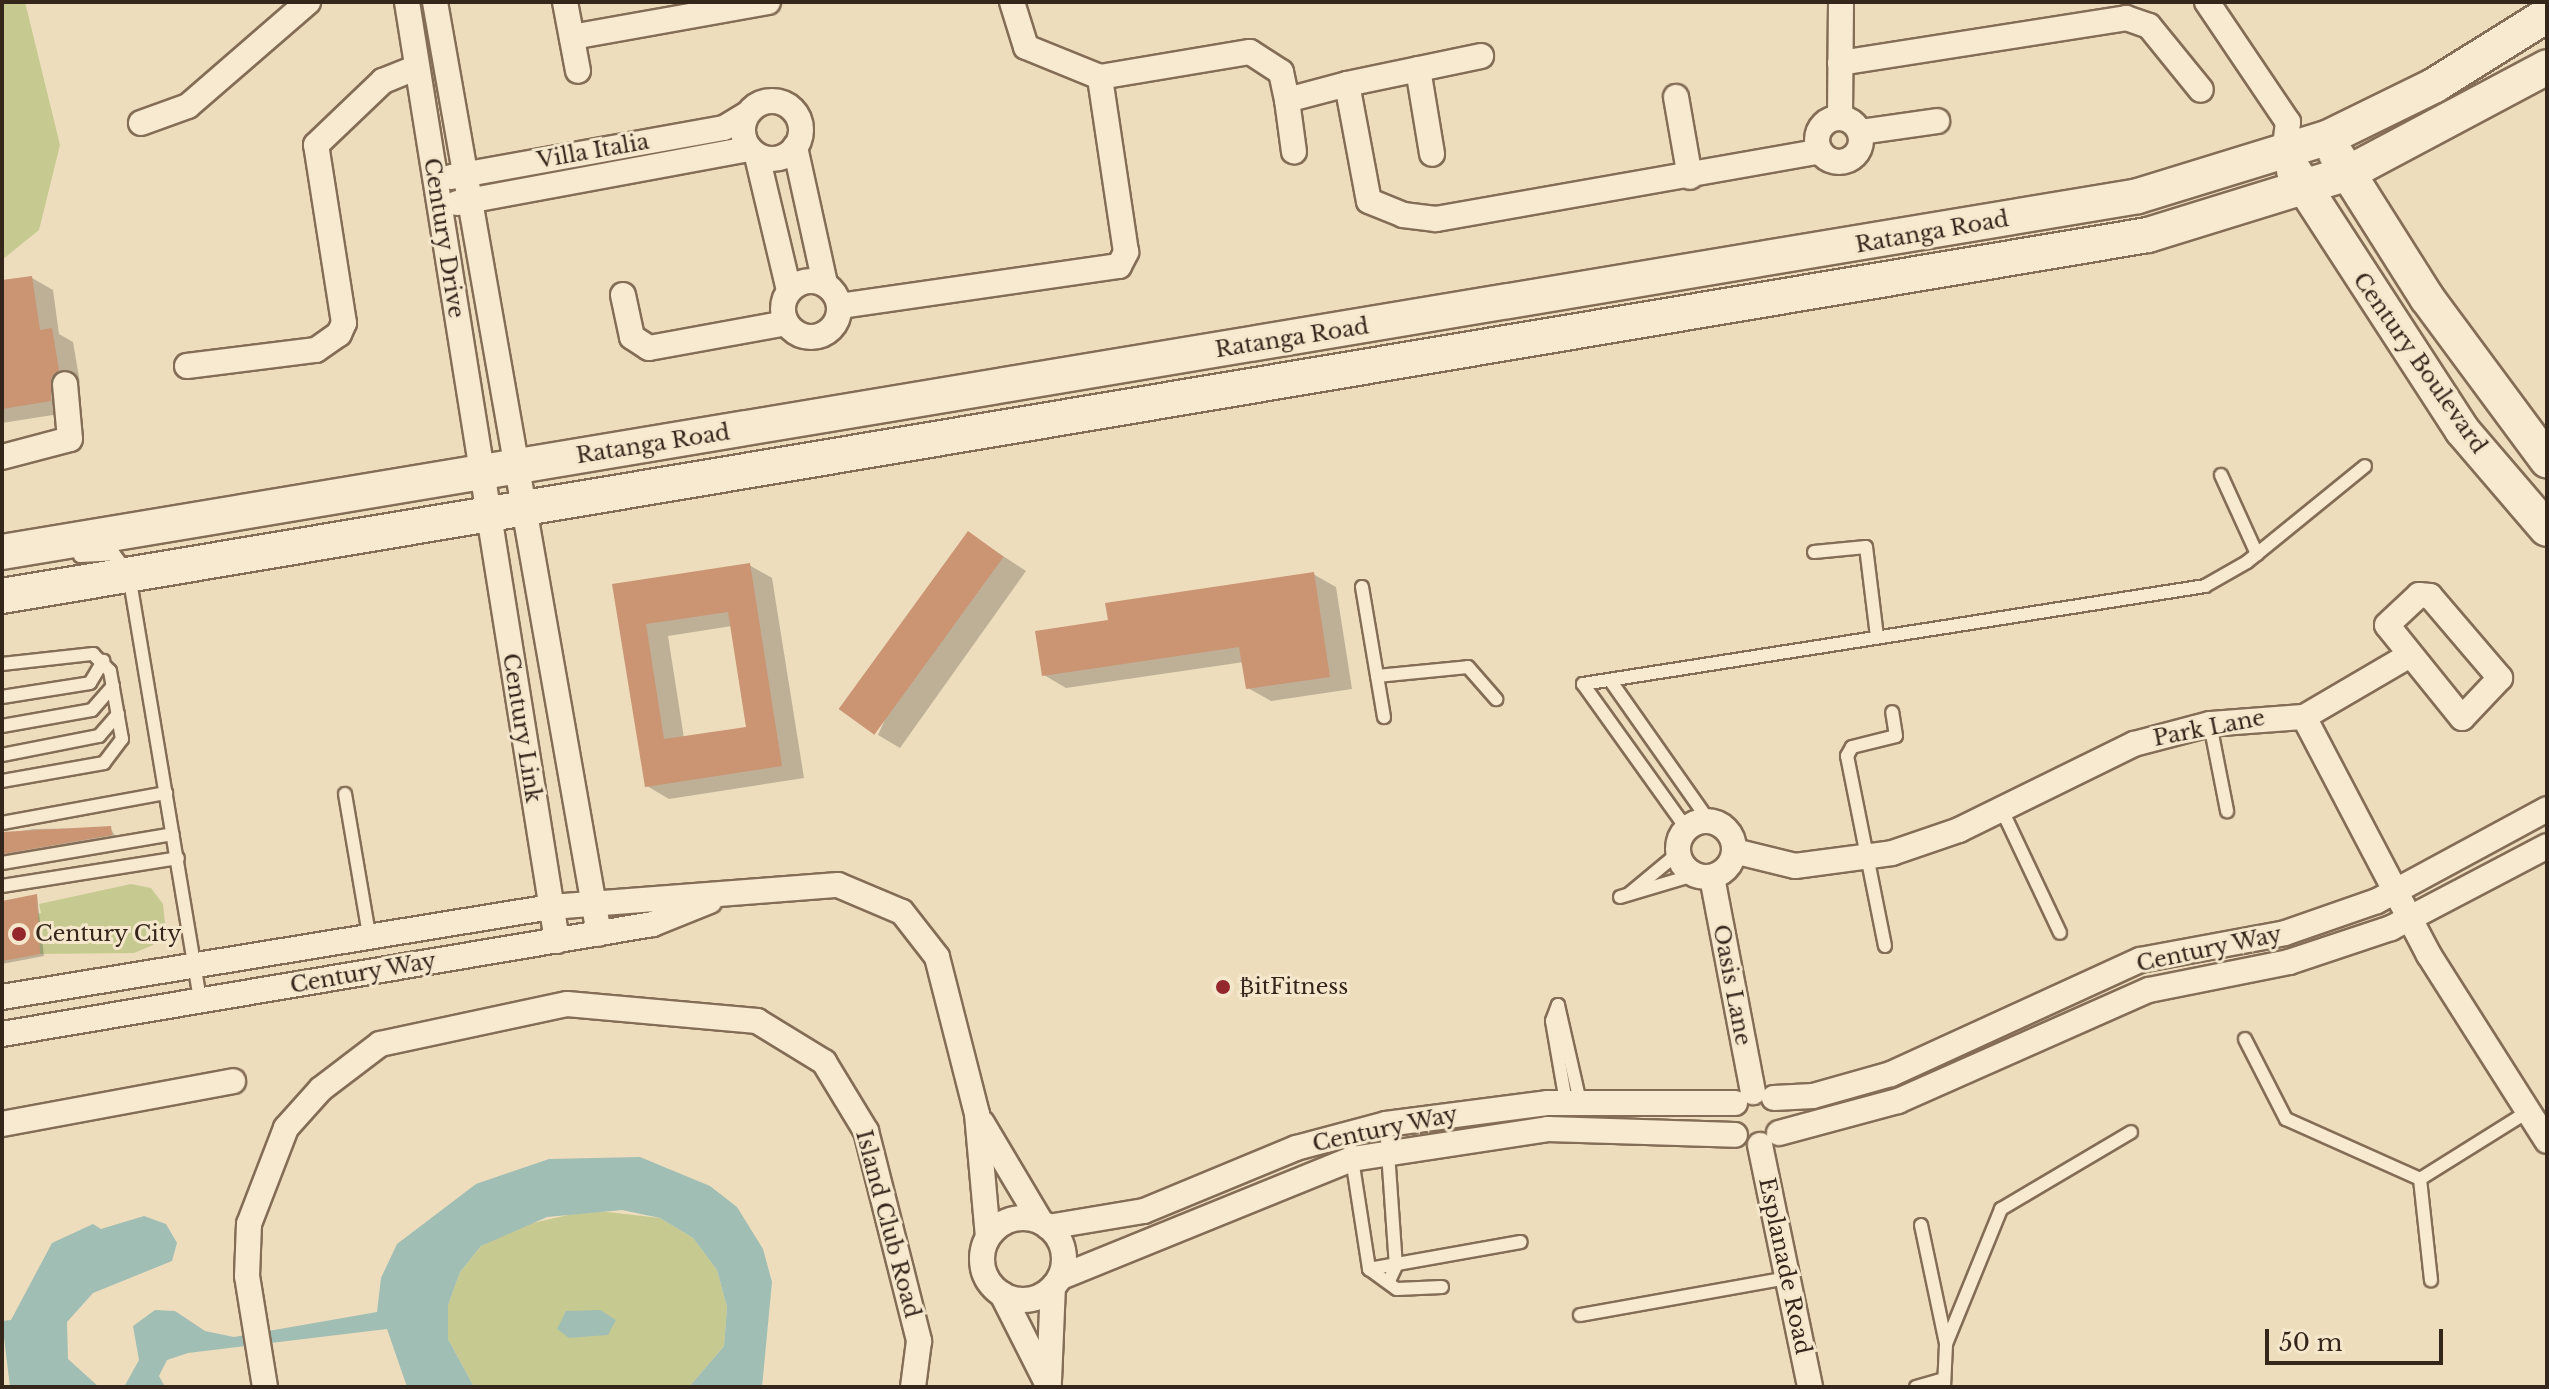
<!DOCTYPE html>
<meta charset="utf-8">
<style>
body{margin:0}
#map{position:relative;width:2549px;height:1389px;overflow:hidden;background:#edddbd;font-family:"Libre Baskerville",serif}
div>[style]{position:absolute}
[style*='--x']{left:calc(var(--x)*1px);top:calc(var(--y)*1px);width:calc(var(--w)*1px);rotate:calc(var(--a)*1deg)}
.green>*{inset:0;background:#c6ca91}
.water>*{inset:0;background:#a1beb4}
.shadow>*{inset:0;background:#0003}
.building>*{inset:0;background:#cb9473;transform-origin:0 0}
.roads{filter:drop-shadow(2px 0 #846d56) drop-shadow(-2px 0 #846d56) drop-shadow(0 2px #846d56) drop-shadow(0 -2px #846d56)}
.service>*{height:12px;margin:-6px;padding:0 6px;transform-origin:6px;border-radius:6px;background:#f8ead0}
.minor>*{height:24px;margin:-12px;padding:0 12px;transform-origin:12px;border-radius:12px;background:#f8ead0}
.minor>.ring{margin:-12px;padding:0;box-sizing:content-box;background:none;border:24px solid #f8ead0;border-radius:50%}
.secondary>*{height:34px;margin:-17px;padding:0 17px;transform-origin:17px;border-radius:17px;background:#f8ead0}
.dots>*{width:22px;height:22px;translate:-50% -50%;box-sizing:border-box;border:4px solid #f5e7cc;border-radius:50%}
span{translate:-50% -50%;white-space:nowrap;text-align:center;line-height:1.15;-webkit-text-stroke:6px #f5e7cc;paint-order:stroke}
.street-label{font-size:22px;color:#34261b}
.poi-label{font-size:22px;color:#34261b}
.left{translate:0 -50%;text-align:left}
.frame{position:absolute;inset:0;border:4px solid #34261b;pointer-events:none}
.scale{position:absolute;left:2265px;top:1329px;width:178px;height:36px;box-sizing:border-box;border:4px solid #34261b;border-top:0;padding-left:10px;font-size:24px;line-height:28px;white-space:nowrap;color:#34261b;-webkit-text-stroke:6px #f5e7cc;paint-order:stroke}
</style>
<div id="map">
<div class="green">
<div style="clip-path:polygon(2px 2px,25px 2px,60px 145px,39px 230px,2px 260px)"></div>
<div style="clip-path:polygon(131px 884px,151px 888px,163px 904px,165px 923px,153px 945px,134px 953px,40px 954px,33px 915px,41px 913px,39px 904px)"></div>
<div style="clip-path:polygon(590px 1210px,660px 1218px,693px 1238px,717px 1270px,727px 1307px,724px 1346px,689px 1387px,474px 1387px,448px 1339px,448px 1305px,460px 1272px,482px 1245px,511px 1228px)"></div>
</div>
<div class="water">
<div style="clip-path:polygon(640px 1157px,710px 1186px,737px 1207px,763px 1249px,772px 1282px,762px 1387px,689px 1387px,724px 1346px,727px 1307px,717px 1270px,693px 1238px,660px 1218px,622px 1210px,547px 1217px,481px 1246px,460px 1272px,448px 1305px,448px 1339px,474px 1387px,407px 1387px,387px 1329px,188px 1353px,167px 1360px,159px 1376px,165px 1387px,124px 1387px,139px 1360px,133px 1326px,155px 1310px,175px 1311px,205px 1331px,234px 1337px,377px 1312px,381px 1278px,397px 1244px,476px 1184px,549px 1159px)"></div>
<div style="clip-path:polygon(144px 1216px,166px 1224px,177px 1243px,172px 1261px,93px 1293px,67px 1322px,68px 1359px,99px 1387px,10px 1387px,2px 1321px,11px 1320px,52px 1243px,93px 1224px,101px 1229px)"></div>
<div style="clip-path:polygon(600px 1310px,616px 1320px,608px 1335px,569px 1338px,557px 1329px,566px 1311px)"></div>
</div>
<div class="shadow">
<div style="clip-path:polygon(32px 278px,53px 290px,59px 334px,73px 342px,80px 383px,72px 391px,72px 412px,2px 423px,2px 282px)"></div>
<div style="clip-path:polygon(969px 534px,1026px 571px,900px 748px,878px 735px)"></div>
<div style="clip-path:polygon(evenodd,749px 565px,772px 578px,804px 778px,669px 799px,647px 786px,614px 586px,749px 565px,732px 626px,748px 729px,684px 738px,668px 636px,732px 626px)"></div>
<div style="clip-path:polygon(1313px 574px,1336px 587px,1352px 689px,1271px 701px,1248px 688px,1244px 662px,1066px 688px,1044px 675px,1110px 622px)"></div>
<div style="clip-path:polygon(34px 829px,110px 828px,116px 837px,2px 857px,2px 834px)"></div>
<div style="clip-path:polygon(37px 896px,44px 956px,2px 964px,2px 903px)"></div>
</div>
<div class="building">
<div style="clip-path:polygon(32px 276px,40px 330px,52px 328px,59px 370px,51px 378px,51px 401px,2px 409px,2px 280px)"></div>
<div style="left:968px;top:531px;width:44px;height:220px;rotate:36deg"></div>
<div style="clip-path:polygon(evenodd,750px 563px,782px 766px,645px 787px,612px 584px,750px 563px,728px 612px,746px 727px,664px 739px,646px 624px,728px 612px)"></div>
<div style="clip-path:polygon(1314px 572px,1330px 677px,1246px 689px,1239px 647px,1042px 676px,1035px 631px,1108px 620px,1105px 603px)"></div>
<div style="clip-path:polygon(111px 826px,112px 835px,2px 854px,2px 832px)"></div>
<div style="clip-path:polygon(37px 894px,40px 954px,2px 961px,2px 901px)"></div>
</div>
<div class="roads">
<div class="service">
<div style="--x:2221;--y:475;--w:87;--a:65.5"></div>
<div style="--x:1814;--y:552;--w:52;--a:-5.5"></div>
<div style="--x:1866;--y:547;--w:91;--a:83"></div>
<div style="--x:80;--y:556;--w:34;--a:-3"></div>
<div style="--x:114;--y:554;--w:26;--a:54"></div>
<div style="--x:129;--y:575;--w:431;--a:80.5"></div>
<div style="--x:1362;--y:587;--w:132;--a:80.4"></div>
<div style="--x:2;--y:664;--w:92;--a:-6.3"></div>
<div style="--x:93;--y:654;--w:24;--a:45"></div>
<div style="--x:110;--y:671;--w:69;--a:80"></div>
<div style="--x:122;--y:739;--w:30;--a:127"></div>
<div style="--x:104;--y:763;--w:104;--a:170"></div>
<div style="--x:1377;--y:676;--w:91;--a:-5.6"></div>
<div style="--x:1468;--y:667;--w:43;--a:48.8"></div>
<div style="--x:1610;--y:680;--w:172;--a:54.9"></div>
<div style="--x:2;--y:697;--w:89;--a:-9"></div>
<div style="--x:90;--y:683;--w:26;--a:-59"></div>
<div style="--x:2210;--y:724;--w:89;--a:78.9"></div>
<div style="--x:2;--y:726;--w:91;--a:-10.1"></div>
<div style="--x:92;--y:710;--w:32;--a:-49"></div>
<div style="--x:2;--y:755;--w:99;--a:-11.1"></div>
<div style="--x:99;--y:736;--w:29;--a:-49"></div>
<div style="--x:345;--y:794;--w:143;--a:80.3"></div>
<div style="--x:2001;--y:808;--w:138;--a:64.7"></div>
<div style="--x:2;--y:823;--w:167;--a:-10.4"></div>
<div style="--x:1686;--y:828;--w:177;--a:-125.6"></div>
<div style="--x:1583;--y:684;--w:630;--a:-8.95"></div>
<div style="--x:2205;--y:586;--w:48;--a:-29.7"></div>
<div style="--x:2247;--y:562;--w:152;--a:-39.1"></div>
<div style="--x:2;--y:863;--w:173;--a:-9.6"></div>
<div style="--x:2;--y:886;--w:178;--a:-9"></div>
<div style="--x:1630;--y:893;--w:61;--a:-39.7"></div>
<div style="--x:1620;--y:897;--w:77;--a:-16.6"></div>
<div style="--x:1885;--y:946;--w:194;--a:-101.3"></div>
<div style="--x:1847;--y:756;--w:10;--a:-61"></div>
<div style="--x:1852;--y:747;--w:45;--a:-14"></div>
<div style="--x:1896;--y:736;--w:24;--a:-99"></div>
<div style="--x:1558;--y:1005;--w:99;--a:77.2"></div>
<div style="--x:1558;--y:1005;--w:17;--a:111"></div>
<div style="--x:1552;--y:1021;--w:82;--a:80.2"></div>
<div style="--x:2245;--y:1039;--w:90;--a:62.9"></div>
<div style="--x:2286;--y:1119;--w:147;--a:24.1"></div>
<div style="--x:2420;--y:1179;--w:128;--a:-32"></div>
<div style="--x:1386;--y:1124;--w:142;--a:86"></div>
<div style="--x:1396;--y:1266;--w:17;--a:115"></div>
<div style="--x:1348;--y:1133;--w:138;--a:81.2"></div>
<div style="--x:1369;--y:1269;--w:34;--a:36"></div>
<div style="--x:1397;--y:1289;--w:45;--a:-2.5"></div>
<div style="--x:2420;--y:1179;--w:102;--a:83.8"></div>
<div style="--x:1921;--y:1225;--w:122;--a:78.1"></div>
<div style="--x:1369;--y:1269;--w:154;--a:-10.1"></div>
<div style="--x:1580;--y:1315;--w:211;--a:-10.1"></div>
<div style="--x:1916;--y:1387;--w:29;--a:-16"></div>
<div style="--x:1944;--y:1387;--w:43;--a:-87.3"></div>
<div style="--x:1946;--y:1344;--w:146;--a:-67.8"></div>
<div style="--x:2001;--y:1209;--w:151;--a:-30.6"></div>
</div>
<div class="minor">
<div style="--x:407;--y:2;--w:951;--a:80.92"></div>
<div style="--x:435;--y:2;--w:946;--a:80.02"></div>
<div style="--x:565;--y:2;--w:70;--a:79.3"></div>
<div style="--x:1012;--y:2;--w:47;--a:72.7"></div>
<div style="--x:1026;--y:47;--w:80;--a:22.1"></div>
<div style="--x:2207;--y:2;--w:145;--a:56"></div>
<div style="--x:2288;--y:122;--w:33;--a:97"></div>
<div style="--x:572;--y:37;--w:199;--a:-10.1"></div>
<div style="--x:1840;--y:63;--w:290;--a:-8.9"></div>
<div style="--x:2126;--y:18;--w:24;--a:19"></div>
<div style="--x:2149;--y:26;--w:82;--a:50.9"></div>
<div style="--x:1418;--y:69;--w:86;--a:80.6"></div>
<div style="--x:1347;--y:84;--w:137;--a:-11.8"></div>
<div style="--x:1676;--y:97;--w:81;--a:80.1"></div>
<div style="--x:1287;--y:100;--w:52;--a:82.3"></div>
<div class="ring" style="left:743px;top:101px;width:34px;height:34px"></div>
<div style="--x:1840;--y:117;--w:115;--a:-89.5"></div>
<div class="ring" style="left:1817px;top:118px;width:20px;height:20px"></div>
<div style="--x:141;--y:123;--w:50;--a:-19.9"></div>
<div style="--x:188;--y:106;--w:159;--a:-40.9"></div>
<div style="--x:1861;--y:132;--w:77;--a:-8.2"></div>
<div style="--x:795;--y:147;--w:140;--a:77.6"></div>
<div style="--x:757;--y:156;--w:138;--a:76.6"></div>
<div style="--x:451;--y:177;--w:277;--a:-10.2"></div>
<div style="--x:724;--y:128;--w:27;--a:-31"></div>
<div style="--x:457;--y:203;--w:297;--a:-10.5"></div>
<div class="ring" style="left:783px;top:281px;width:32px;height:32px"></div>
<div style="--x:623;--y:295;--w:43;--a:77.9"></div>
<div style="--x:632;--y:337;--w:20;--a:33"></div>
<div style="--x:649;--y:348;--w:139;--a:-10.3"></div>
<div style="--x:840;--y:306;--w:282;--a:-8.2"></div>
<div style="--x:1119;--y:266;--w:16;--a:-63"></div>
<div style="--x:1126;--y:252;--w:177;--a:-98.5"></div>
<div style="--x:1100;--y:77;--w:152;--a:-9.5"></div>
<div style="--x:1250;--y:52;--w:37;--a:33"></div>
<div style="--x:1281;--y:72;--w:29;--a:78"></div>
<div style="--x:1287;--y:100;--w:62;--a:-14.9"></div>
<div style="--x:1347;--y:84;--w:119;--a:79.4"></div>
<div style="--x:1369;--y:201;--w:37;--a:22"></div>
<div style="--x:1403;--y:215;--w:33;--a:7"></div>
<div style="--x:1436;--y:219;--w:390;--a:-10"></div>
<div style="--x:187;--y:366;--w:130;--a:-7.1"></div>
<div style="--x:316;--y:350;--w:28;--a:-35"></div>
<div style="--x:339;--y:334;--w:12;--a:-66"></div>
<div style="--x:344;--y:323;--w:180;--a:-98.9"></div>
<div style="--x:316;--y:145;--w:93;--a:-43.7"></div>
<div style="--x:383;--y:81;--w:35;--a:-22"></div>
<div style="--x:2;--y:457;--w:70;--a:-14.8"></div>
<div style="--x:70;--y:439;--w:55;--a:-95.2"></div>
<div style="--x:2419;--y:595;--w:11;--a:5"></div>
<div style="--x:2430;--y:596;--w:108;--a:49.5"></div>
<div style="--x:2500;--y:678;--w:55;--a:133.5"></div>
<div style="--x:2462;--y:718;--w:119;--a:-128.9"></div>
<div style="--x:2387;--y:625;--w:44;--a:-43.2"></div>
<div style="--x:2304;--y:717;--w:269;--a:62.3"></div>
<div style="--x:2429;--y:955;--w:220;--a:57.6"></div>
<div style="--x:2304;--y:717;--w:123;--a:-30.3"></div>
<div class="ring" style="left:1678px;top:821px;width:32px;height:32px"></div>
<div style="--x:1734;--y:851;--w:63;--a:13.8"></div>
<div style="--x:1795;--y:866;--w:98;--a:-7.6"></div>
<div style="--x:1892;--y:853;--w:71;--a:-18.9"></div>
<div style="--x:1959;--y:830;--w:195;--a:-26.2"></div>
<div style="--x:2134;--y:744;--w:79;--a:-14.7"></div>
<div style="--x:2210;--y:724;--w:94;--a:-4.3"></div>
<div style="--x:1712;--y:877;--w:219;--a:79.2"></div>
<div style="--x:2;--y:997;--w:556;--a:-9.31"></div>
<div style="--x:551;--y:907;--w:288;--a:-4.4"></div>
<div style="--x:838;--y:885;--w:69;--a:22.9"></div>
<div style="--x:902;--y:912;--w:57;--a:52.1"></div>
<div style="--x:937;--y:957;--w:162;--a:75.7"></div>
<div style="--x:977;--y:1114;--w:123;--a:84.9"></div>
<div style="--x:2;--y:1034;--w:660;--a:-9.59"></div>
<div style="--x:653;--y:924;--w:61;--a:-22"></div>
<div style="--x:1774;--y:1098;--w:39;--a:-3"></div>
<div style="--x:1813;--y:1096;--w:81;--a:-15.8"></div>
<div style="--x:1891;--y:1074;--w:274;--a:-24.6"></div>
<div style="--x:2140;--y:960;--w:147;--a:-10.5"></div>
<div style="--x:2285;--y:933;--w:97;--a:-19.2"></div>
<div style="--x:2377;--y:901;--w:193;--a:-28.4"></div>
<div style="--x:982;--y:1123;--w:115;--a:59.2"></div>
<div style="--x:2;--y:1124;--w:235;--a:-10.5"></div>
<div style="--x:1779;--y:1133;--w:123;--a:-15.1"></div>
<div style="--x:1898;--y:1101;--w:274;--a:-23.9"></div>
<div style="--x:2149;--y:990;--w:143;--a:-11.3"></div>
<div style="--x:2289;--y:962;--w:108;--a:-18.4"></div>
<div style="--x:2391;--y:928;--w:176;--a:-27.7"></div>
<div style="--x:1760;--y:1145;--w:247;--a:78.3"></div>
<div class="ring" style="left:982px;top:1218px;width:58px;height:58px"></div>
<div style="--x:1048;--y:1227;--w:97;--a:-9.5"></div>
<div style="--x:1144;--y:1211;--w:165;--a:-22.5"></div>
<div style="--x:1296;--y:1148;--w:93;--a:-14.9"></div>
<div style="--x:1386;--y:1124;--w:162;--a:-7.4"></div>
<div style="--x:1547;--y:1103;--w:188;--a:0"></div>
<div style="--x:1061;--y:1277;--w:314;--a:-22.1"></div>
<div style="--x:1352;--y:1159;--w:198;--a:-8.7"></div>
<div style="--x:1548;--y:1129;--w:187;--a:1.8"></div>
<div style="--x:1002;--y:1294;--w:104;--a:63.2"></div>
<div style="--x:1049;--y:1381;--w:94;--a:-87.6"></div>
<div style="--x:265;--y:1387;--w:112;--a:-99.2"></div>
<div style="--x:247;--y:1276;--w:52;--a:-87.8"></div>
<div style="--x:249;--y:1224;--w:103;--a:-68.9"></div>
<div style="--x:286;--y:1128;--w:52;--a:-48.1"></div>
<div style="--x:321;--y:1089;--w:74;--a:-37.3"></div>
<div style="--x:380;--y:1044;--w:191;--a:-12.1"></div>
<div style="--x:567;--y:1004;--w:191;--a:5.1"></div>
<div style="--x:757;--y:1021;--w:79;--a:31.5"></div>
<div style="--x:824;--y:1062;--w:81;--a:58.7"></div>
<div style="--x:866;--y:1131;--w:217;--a:75.8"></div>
<div style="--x:919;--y:1341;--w:46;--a:97.4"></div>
</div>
<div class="secondary">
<div style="--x:2336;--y:154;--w:170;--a:57.7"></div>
<div style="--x:2427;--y:298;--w:202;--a:53.5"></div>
<div style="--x:2294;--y:171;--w:309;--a:57"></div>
<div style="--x:2462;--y:430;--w:130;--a:49.4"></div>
<div style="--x:2;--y:552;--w:2165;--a:-9.46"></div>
<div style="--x:2138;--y:196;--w:198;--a:-17.1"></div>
<div style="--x:2327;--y:138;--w:120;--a:-26.1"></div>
<div style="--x:2435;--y:85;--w:132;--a:-32"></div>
<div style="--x:2;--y:596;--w:2176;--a:-9.55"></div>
<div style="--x:2148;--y:235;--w:209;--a:-17.2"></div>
<div style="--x:2348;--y:173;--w:225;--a:-28"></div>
</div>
</div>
<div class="dots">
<div style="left:19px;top:934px;background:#93272c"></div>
<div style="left:1223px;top:987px;background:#93272c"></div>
</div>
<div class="street-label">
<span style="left:593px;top:151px;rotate:-10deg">Villa Italia</span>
<span style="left:1932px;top:232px;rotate:-10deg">Ratanga Road</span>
<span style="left:444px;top:238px;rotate:81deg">Century Drive</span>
<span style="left:1292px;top:338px;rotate:-9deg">Ratanga Road</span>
<span style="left:2420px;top:363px;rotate:55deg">Century Boulevard</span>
<span style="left:653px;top:444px;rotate:-9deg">Ratanga Road</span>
<span style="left:522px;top:728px;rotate:81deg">Century Link</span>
<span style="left:2209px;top:728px;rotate:-11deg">Park Lane</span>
<span style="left:2209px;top:949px;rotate:-12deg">Century Way</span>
<span style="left:363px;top:973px;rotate:-10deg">Century Way</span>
<span style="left:1732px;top:985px;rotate:79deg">Oasis Lane</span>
<span style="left:1385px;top:1129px;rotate:-12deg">Century Way</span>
<span style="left:888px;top:1224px;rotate:75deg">Island Club Road</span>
<span style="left:1785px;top:1266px;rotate:78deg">Esplanade Road</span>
</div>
<div class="poi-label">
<span class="left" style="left:35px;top:934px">Century City</span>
<span class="left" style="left:1239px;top:987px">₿itFitness</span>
</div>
<div class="frame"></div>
<div class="scale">50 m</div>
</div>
